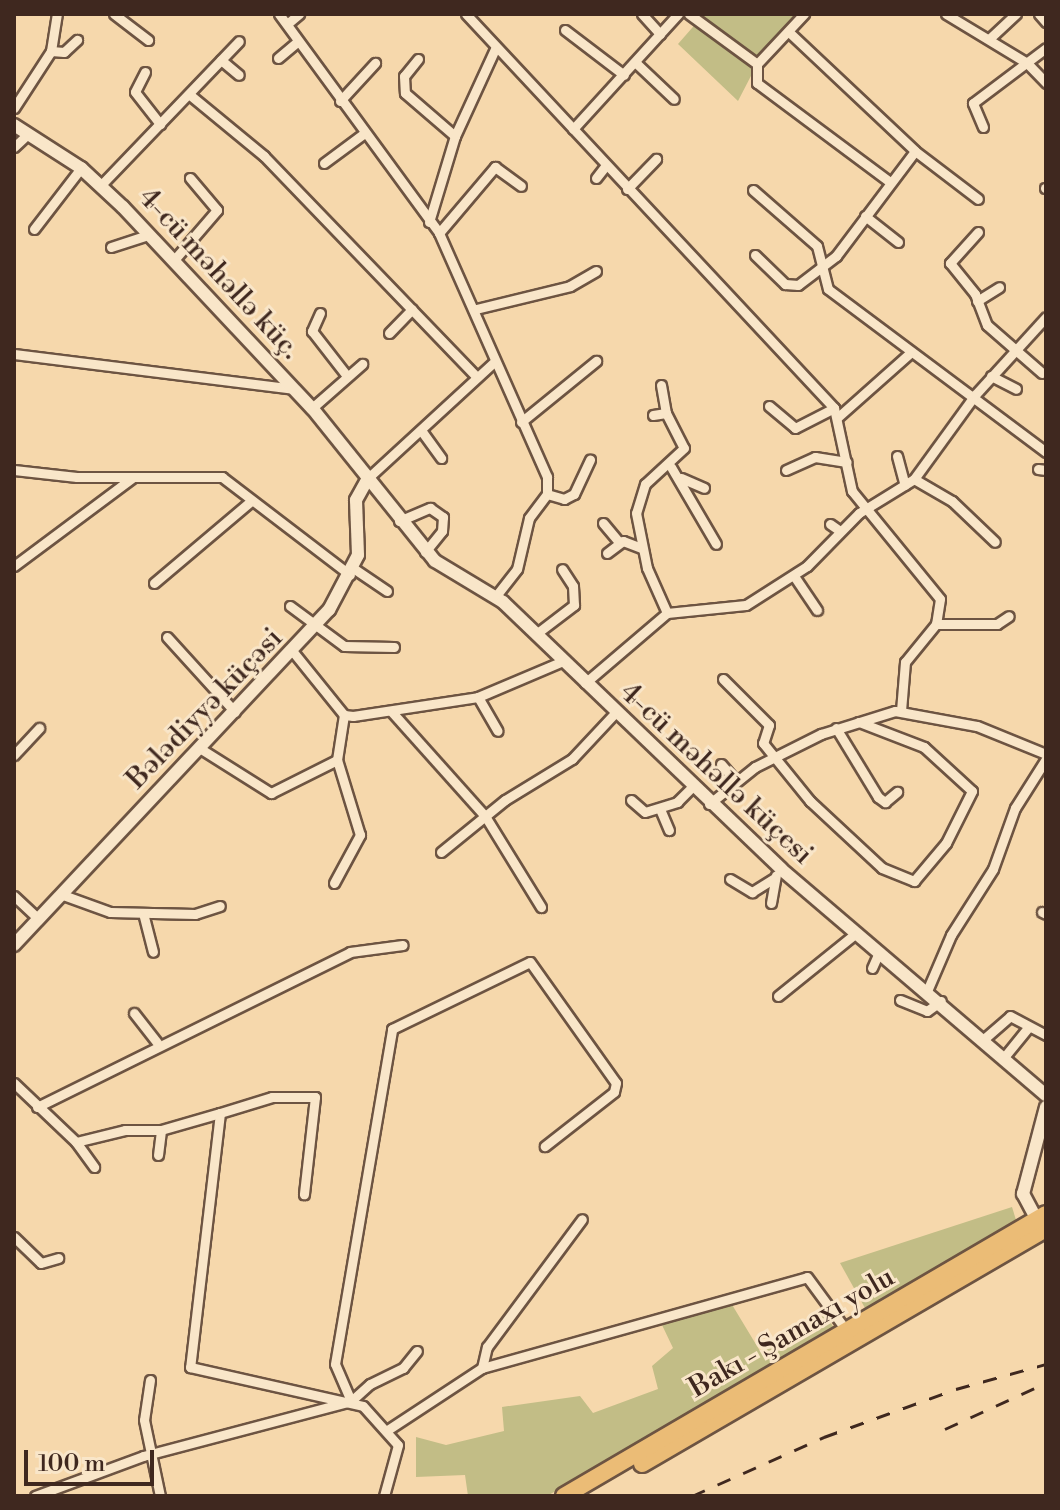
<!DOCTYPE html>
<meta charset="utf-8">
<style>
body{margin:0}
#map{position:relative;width:1060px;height:1510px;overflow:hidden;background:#f6d8ac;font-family:"Libre Bodoni",serif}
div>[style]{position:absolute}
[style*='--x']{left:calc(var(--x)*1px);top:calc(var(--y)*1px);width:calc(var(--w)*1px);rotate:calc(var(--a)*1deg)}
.green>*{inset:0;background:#c2bd86}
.roads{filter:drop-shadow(2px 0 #6d5442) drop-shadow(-2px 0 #6d5442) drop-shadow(0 2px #6d5442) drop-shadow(0 -2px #6d5442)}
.street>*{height:9px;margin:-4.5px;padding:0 4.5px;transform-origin:4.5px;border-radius:4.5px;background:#f9e6c9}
.secondary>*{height:12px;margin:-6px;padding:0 6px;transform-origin:6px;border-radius:6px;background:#f9e6c9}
.highway>*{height:16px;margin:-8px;padding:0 8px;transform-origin:8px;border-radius:8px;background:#ebbc76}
.rail>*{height:3px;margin-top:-1.5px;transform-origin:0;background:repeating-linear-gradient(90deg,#3f281f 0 14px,transparent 0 28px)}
span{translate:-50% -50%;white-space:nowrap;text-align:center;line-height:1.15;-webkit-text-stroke:6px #f9e6c9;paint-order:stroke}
.street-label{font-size:28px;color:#3f281f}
.frame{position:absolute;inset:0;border:16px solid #3f281f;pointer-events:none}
.scale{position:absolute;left:24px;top:1450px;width:130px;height:36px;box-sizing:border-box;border:4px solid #3f281f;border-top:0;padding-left:10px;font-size:24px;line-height:28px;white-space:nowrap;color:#3f281f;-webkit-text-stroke:6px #f9e6c9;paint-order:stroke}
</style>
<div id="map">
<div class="green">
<div style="clip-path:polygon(694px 14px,799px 14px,767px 45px,738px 101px,678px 44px,699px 20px)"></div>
<div style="clip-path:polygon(1012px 1207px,1016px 1220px,865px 1308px,840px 1263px)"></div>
<div style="clip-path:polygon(731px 1303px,760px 1351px,824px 1311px,835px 1330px,547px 1496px,468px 1496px,465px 1475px,416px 1477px,416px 1437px,446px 1445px,504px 1431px,502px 1407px,580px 1396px,593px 1413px,658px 1389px,652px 1366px,673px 1348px,662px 1325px)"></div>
</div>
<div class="roads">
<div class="street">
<div style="--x:114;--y:14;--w:43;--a:37.4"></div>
<div style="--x:279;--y:14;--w:271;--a:53.8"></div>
<div style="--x:439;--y:233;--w:267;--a:66.1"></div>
<div style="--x:547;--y:477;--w:17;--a:90"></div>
<div style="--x:547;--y:494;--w:30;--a:127"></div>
<div style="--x:529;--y:518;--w:52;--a:103.2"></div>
<div style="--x:517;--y:569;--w:34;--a:128"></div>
<div style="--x:466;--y:14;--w:539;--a:46.95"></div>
<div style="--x:834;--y:408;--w:85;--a:77.8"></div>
<div style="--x:852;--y:491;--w:139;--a:50.8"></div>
<div style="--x:940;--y:599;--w:25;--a:99"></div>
<div style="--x:936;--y:624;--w:49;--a:129.2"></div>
<div style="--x:905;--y:662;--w:49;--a:94.7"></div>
<div style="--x:642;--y:14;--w:27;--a:48"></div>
<div style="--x:689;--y:14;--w:84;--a:36.3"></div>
<div style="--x:757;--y:64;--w:69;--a:-46.8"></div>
<div style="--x:946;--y:14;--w:95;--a:31.2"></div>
<div style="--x:1027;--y:63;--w:28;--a:46"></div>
<div style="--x:1039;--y:14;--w:11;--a:49"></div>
<div style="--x:287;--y:24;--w:16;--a:-40"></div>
<div style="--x:565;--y:30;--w:74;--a:37.3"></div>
<div style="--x:791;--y:34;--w:170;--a:43.3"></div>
<div style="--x:915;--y:151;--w:79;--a:37.3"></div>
<div style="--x:989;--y:39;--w:37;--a:-43"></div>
<div style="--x:51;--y:51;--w:13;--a:4"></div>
<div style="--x:64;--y:52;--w:18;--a:-43"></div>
<div style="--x:278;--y:58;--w:26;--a:-40"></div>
<div style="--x:418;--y:59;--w:22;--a:129"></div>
<div style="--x:404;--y:76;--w:17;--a:87"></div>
<div style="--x:405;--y:93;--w:66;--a:40.7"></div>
<div style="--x:221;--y:60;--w:23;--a:40"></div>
<div style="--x:636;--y:63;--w:52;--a:43.5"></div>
<div style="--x:757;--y:64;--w:19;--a:90"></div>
<div style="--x:757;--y:83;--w:166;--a:36.7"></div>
<div style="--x:145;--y:72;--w:22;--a:117"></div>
<div style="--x:135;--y:92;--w:41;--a:52"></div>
<div style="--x:190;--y:95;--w:96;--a:39.5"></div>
<div style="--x:264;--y:156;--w:306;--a:46.1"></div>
<div style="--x:340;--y:101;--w:52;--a:-47.4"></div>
<div style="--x:14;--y:108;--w:68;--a:-57"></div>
<div style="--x:51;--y:51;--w:37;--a:-81"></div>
<div style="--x:983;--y:127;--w:26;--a:-113"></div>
<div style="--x:973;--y:103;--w:91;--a:-37"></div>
<div style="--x:573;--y:129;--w:156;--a:-47.6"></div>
<div style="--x:14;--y:147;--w:19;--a:-43"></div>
<div style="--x:324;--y:163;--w:49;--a:-36.6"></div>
<div style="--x:596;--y:178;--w:16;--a:-52"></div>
<div style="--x:101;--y:185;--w:199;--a:-46.2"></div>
<div style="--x:1045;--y:188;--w:1;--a:0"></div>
<div style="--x:627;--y:189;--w:42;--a:-46"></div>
<div style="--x:753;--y:190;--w:85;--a:41.2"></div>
<div style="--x:817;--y:246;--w:44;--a:75.7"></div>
<div style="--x:828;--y:289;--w:272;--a:36.8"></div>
<div style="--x:865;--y:216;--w:42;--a:38.2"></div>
<div style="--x:429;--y:222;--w:90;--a:-73.2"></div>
<div style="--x:455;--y:136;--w:98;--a:-65.3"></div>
<div style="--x:34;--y:229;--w:77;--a:-52.4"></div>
<div style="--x:978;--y:232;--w:42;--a:132.1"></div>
<div style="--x:950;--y:263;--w:40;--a:51"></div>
<div style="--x:975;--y:294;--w:33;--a:69"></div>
<div style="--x:987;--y:325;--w:73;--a:41.1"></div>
<div style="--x:439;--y:233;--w:87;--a:-49.7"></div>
<div style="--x:495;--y:167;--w:32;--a:36"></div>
<div style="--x:111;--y:247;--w:40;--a:-18"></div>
<div style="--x:755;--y:255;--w:42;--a:44"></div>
<div style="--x:785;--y:284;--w:13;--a:4"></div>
<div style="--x:798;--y:285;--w:48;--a:-37.3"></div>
<div style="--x:836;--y:256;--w:131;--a:-53"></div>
<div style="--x:174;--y:260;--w:66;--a:-49.3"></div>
<div style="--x:217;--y:210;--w:42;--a:-130.2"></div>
<div style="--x:977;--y:301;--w:26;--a:-32"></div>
<div style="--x:476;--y:309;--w:97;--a:-13.7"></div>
<div style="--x:570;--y:286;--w:30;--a:-30"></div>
<div style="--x:320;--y:313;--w:20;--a:114"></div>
<div style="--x:312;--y:331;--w:57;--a:52.1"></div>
<div style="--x:389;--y:333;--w:33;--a:-46"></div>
<div style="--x:14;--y:354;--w:283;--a:7.1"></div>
<div style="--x:991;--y:376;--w:28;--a:27"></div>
<div style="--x:661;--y:385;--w:28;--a:80"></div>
<div style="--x:666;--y:413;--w:39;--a:63"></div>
<div style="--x:684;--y:448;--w:53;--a:137.3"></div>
<div style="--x:645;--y:484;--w:30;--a:107"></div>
<div style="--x:636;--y:513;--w:56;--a:78.7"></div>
<div style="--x:647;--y:568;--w:49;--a:66"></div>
<div style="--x:769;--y:406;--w:34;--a:40"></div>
<div style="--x:795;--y:428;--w:44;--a:-27.1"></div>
<div style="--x:312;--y:408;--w:67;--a:-41.3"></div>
<div style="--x:653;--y:415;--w:13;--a:-9"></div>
<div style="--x:838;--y:417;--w:95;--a:-41.6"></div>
<div style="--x:521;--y:422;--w:97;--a:-39.1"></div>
<div style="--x:423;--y:433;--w:31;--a:54"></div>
<div style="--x:897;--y:456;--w:30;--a:75"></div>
<div style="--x:671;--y:467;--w:89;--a:59.7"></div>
<div style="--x:1038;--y:469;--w:8;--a:7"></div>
<div style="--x:14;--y:470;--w:63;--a:6.3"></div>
<div style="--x:77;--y:477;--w:145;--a:0"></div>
<div style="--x:222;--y:477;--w:161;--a:37.4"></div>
<div style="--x:786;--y:470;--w:32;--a:-24"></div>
<div style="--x:815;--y:457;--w:32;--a:9"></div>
<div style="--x:369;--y:477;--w:171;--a:-42.6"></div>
<div style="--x:681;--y:478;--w:25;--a:23"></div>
<div style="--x:914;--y:479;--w:44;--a:30.1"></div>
<div style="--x:952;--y:501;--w:59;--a:43.6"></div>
<div style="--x:547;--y:494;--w:18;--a:16"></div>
<div style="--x:564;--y:499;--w:11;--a:-27"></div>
<div style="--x:574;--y:494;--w:38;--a:-65"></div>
<div style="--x:399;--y:521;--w:34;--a:-23"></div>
<div style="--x:430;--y:508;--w:16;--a:35"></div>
<div style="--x:443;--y:517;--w:14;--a:94"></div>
<div style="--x:442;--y:531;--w:27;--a:129"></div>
<div style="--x:603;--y:523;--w:25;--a:50"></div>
<div style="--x:830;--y:524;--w:12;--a:35"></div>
<div style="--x:607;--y:553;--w:20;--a:-37"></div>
<div style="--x:623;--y:541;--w:19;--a:21"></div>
<div style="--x:14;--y:566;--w:147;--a:-36.7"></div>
<div style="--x:353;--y:568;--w:41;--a:34.1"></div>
<div style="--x:794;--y:576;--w:41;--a:55.9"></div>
<div style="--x:154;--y:583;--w:127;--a:-40.2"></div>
<div style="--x:290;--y:606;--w:67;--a:36.5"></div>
<div style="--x:344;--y:646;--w:50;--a:1.1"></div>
<div style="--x:936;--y:624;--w:61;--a:0"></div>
<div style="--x:997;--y:624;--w:14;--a:-34"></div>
<div style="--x:536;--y:634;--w:48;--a:-37.3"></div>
<div style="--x:574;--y:605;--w:19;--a:-93"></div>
<div style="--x:573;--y:586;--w:20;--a:-123"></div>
<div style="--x:167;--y:637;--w:101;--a:47.8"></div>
<div style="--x:294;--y:653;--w:80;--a:51.1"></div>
<div style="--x:344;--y:715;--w:9;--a:6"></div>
<div style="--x:353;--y:716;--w:126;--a:-8.6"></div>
<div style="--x:478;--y:697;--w:92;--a:-23"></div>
<div style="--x:723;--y:679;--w:65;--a:45"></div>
<div style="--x:769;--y:725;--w:19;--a:108"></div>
<div style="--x:763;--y:743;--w:75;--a:51"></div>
<div style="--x:810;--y:801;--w:98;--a:42.9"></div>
<div style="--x:882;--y:868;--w:35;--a:22"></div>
<div style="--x:914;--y:881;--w:50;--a:-49.9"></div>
<div style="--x:946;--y:843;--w:58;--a:-63.4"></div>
<div style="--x:972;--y:791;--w:65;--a:-137.5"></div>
<div style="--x:924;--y:747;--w:70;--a:-159"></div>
<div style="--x:585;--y:683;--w:108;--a:-40.5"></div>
<div style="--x:667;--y:613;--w:79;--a:-5.8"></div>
<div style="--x:746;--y:605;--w:72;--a:-32.6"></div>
<div style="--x:807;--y:566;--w:74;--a:-45.5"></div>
<div style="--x:859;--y:513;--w:65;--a:-31.7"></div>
<div style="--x:914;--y:479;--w:104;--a:-54"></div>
<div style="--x:975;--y:395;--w:105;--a:-47.7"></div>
<div style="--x:478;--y:697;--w:39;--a:60"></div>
<div style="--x:392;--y:712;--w:140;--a:48.2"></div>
<div style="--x:485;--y:816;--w:107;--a:58.4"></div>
<div style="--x:836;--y:728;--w:81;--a:58.7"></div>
<div style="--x:878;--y:797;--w:9;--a:36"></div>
<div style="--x:885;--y:802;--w:16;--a:-40"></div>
<div style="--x:201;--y:749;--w:83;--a:32.2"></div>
<div style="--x:271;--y:793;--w:74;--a:-26.6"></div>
<div style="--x:14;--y:755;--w:37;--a:-47"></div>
<div style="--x:721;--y:764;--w:21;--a:49"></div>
<div style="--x:631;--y:800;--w:18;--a:41"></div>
<div style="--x:645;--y:812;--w:34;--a:-17"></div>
<div style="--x:677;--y:802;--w:20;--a:-45"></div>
<div style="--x:709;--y:804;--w:59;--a:-38.8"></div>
<div style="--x:755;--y:767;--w:74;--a:-26.6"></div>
<div style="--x:821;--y:734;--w:77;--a:-17.3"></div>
<div style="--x:895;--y:711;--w:83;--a:10.4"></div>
<div style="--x:977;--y:726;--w:74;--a:22.1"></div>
<div style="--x:660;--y:809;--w:23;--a:67"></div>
<div style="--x:441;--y:852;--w:82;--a:-39.1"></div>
<div style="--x:505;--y:800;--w:79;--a:-31.5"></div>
<div style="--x:572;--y:759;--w:63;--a:-46.9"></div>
<div style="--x:730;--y:879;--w:26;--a:31"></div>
<div style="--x:752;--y:892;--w:26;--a:-32"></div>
<div style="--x:334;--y:883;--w:55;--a:-61.6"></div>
<div style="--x:360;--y:835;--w:78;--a:-107"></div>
<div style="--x:337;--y:760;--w:46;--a:-81.2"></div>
<div style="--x:63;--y:895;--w:50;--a:19.9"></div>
<div style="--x:110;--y:912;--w:85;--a:1.3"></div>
<div style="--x:195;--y:914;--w:26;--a:-18"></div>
<div style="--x:14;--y:896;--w:34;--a:43"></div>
<div style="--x:771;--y:903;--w:28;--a:-80"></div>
<div style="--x:1042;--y:912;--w:4;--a:27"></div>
<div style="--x:143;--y:913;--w:40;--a:75.6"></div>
<div style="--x:872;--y:968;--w:17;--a:-66"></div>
<div style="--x:927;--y:991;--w:61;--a:-66.8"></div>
<div style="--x:951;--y:935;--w:78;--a:-57.5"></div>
<div style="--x:993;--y:869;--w:65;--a:-70.2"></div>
<div style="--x:1015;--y:808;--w:58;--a:-57.7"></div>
<div style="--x:778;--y:996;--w:100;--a:-38.9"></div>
<div style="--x:900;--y:1000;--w:29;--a:22"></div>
<div style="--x:927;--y:1011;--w:17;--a:-36"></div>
<div style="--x:134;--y:1013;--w:37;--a:52"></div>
<div style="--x:985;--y:1038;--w:33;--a:-41"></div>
<div style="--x:1010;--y:1016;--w:41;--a:27.8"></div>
<div style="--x:1005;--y:1056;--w:35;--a:-51"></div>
<div style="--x:14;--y:1083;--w:86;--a:43.6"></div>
<div style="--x:76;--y:1142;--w:50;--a:-13.8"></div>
<div style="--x:125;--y:1130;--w:36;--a:0"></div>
<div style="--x:161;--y:1130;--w:61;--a:-16.1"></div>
<div style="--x:220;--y:1113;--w:256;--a:96.7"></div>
<div style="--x:190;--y:1367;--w:177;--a:12.7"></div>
<div style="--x:363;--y:1406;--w:52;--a:48.1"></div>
<div style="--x:398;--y:1445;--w:53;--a:105.4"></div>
<div style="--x:37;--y:1107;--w:349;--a:-26.3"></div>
<div style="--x:350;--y:952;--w:53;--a:-7.5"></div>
<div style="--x:220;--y:1113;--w:54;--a:-17.1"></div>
<div style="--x:272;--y:1097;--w:43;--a:0"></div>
<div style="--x:315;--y:1097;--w:98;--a:96.5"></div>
<div style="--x:76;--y:1142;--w:31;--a:54"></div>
<div style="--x:158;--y:1155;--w:25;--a:-83"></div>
<div style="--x:14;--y:1237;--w:37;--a:44"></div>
<div style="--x:41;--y:1263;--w:18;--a:-16"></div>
<div style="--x:482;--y:1368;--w:22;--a:-77"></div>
<div style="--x:487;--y:1347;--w:159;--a:-53.4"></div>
<div style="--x:150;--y:1380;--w:40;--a:98.5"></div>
<div style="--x:144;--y:1420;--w:78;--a:78.1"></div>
<div style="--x:351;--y:1401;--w:40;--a:-113.4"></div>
<div style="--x:335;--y:1364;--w:340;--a:-80.3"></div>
<div style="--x:392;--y:1029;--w:153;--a:-25.9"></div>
<div style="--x:530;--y:962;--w:148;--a:54.6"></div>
<div style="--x:616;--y:1083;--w:9;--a:103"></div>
<div style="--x:614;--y:1092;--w:88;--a:142"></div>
<div style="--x:389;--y:1429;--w:111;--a:-33.3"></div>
<div style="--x:482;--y:1368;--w:337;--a:-15.6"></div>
<div style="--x:807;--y:1277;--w:66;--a:53.7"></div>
<div style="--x:35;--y:1496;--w:115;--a:-20.3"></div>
<div style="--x:143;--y:1456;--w:215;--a:-14.8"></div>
<div style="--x:351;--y:1401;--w:25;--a:-42"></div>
<div style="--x:370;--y:1384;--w:37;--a:-26"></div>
<div style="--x:403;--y:1368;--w:22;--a:-51"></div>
</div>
<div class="secondary">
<div style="--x:14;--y:125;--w:80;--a:32.7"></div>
<div style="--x:81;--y:168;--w:57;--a:42.9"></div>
<div style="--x:123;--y:207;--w:276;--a:46.8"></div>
<div style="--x:312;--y:408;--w:196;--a:51.2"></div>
<div style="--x:435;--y:561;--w:79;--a:31.1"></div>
<div style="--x:503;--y:602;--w:385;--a:43.8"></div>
<div style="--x:781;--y:869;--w:348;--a:40.5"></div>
<div style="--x:14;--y:945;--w:460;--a:-46.8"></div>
<div style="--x:329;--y:610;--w:62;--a:-62.2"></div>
<div style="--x:358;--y:555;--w:55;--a:-92.1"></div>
<div style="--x:356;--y:500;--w:26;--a:-61"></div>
<div style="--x:1037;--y:1220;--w:30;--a:-118"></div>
<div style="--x:1023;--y:1194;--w:90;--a:-75.2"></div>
</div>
<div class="highway">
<div style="--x:642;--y:1464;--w:467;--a:-30.2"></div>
<div style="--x:564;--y:1496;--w:558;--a:-30.33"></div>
</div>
</div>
<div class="rail">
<div style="--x:945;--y:1429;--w:111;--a:-24.5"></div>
<div style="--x:692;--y:1496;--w:145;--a:-24.1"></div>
<div style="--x:824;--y:1437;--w:140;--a:-20"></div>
<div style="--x:956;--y:1389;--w:93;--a:-15.5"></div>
</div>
<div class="street-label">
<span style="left:219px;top:274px;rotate:47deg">4-cü məhəllə küç.</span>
<span style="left:205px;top:709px;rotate:-46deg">Bələdiyyə küçəsi</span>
<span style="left:716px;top:774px;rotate:43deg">4-cü məhəllə küçesi</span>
<span style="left:792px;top:1333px;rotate:-30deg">Bakı - Şamaxı yolu</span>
</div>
<div class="frame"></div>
<div class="scale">100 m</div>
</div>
